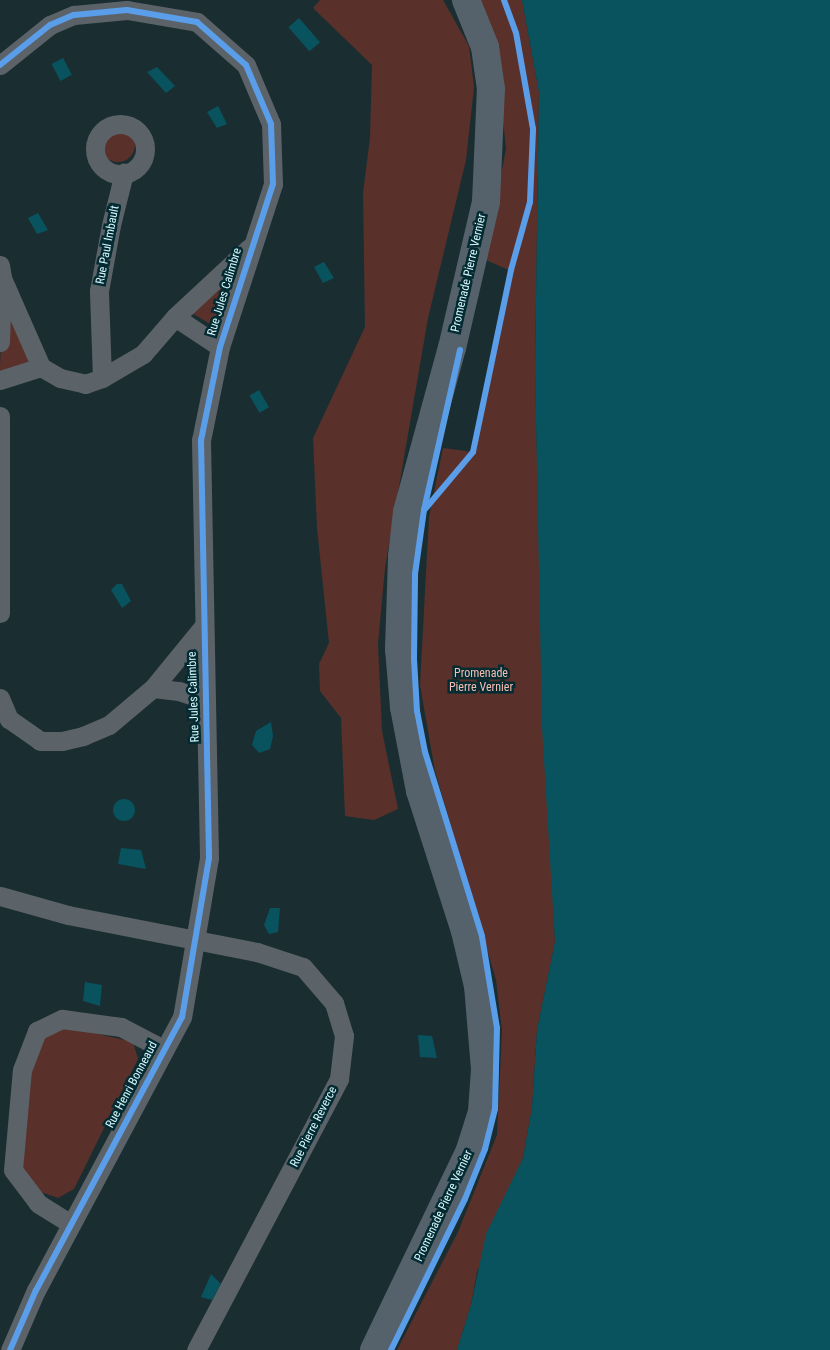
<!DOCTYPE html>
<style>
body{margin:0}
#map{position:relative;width:830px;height:1350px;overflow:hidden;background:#1a2e32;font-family:"Roboto Condensed",sans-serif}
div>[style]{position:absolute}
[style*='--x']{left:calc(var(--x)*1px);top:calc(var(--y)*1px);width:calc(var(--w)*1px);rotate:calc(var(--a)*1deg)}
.green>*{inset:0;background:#59312a}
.round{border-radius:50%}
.water>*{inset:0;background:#08535e;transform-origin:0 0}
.minor>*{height:19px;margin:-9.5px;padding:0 9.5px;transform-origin:9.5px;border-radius:9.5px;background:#5b6369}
.minor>.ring{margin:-9.5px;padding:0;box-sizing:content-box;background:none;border:19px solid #5b6369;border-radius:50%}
.primary>*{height:28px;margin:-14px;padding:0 14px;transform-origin:14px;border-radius:14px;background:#56626b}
.cycleway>*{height:6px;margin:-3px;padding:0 3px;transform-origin:3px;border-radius:3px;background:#5a9eea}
span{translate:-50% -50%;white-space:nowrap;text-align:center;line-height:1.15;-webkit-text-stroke:5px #032b31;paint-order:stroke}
.street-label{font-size:12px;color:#d6f8ff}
.park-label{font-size:12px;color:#f8bdb2}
</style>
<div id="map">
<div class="green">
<div style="clip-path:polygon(320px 0,443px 0,469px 46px,474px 87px,466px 160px,428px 318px,385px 568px,378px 644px,382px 731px,398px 809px,374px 820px,345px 816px,341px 718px,320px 691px,319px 664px,329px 643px,317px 528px,313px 438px,365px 327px,363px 193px,370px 138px,372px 65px,313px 8px)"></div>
<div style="clip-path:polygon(479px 0,522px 0,539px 92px,535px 367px,540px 593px,555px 942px,537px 1030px,532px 1108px,523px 1158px,477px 1272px,471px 1305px,457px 1350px,397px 1350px,458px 1232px,497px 1135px,502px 1031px,496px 980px,435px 771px,420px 685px,429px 517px,443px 448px,473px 452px,511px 271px,486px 260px,506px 148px,493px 32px)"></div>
<div class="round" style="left:101px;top:128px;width:34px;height:34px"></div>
<div style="clip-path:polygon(231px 273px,217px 328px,190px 312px)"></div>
<div style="clip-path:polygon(4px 289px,36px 364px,0 374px,0 365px)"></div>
<div style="clip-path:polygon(68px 1027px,133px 1042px,138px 1059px,74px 1189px,58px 1198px,35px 1190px,23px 1169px,28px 1080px,46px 1034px)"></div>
</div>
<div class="water">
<div style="clip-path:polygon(522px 0,830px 0,830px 1350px,457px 1350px,471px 1305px,486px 1234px,523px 1158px,532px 1108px,537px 1030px,555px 942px,542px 727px,535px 367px,539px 92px)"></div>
<div style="left:299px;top:18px;width:32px;height:14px;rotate:49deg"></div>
<div style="left:63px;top:58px;width:19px;height:13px;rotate:62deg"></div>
<div style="clip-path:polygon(157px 67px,175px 86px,166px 93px,147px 72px)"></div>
<div style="clip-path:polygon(218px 106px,227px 124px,217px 128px,207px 112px)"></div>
<div style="clip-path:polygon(38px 213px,48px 230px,37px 234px,28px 218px)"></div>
<div style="clip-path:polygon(324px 262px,334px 278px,323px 283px,314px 267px)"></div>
<div style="left:259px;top:390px;width:20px;height:11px;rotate:60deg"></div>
<div style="clip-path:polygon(117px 584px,122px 584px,131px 601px,122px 608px,111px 590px)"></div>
<div style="clip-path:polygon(271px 722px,273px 736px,270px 749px,259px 753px,252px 745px,256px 731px)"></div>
<div class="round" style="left:113px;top:799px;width:22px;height:22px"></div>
<div style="clip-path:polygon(121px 848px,141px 850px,146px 869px,118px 864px)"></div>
<div style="clip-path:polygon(270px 908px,280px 908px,278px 932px,269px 934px,264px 925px)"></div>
<div style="clip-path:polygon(85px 982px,102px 985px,100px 1006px,83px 1001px)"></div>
<div style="clip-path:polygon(418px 1035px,432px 1036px,437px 1058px,420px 1057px)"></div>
<div style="clip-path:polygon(211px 1274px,221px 1284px,212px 1300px,201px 1297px)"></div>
</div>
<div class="minor">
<div style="--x:0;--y:65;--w:64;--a:-38.7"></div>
<div style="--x:50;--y:25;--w:26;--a:-23"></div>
<div style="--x:74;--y:15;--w:53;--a:-5.4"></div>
<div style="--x:127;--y:10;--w:71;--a:9.7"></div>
<div style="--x:197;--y:22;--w:65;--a:41.3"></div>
<div style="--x:246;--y:65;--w:64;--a:67"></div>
<div style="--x:271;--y:124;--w:60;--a:88.1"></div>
<div style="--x:273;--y:184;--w:171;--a:108"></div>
<div style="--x:220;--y:347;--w:95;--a:101.5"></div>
<div style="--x:201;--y:440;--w:418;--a:88.9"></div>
<div style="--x:209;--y:858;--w:161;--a:99.6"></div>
<div style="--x:182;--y:1017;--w:310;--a:118.1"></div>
<div style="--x:36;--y:1290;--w:65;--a:113.4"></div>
<div class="ring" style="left:95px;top:124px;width:31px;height:31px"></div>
<div style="--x:0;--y:265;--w:13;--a:81"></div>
<div style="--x:2;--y:278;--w:97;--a:66.3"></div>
<div style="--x:41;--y:367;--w:22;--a:30"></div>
<div style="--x:60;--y:378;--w:26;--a:13"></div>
<div style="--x:85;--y:384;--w:18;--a:-19"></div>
<div style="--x:102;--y:378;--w:48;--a:-30.3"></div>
<div style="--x:143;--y:354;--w:49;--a:-49.1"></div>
<div style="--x:175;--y:317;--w:54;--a:33.7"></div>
<div style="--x:175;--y:317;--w:101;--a:-43"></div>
<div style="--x:0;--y:342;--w:58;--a:-88"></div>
<div style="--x:102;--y:378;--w:87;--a:-92"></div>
<div style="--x:99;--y:291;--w:67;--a:-79.7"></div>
<div style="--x:111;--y:225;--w:54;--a:-76"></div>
<div style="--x:0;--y:380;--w:43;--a:-17.6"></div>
<div style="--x:0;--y:416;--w:197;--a:90"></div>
<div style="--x:153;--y:688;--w:26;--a:7"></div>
<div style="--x:179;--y:691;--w:28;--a:19"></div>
<div style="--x:0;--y:698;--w:23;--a:67"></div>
<div style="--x:9;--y:719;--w:38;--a:35"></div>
<div style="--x:40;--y:741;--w:22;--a:0"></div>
<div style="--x:62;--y:741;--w:22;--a:-13"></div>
<div style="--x:83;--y:736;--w:28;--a:-23"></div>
<div style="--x:109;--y:725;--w:57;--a:-40.1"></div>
<div style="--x:153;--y:688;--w:79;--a:-50.7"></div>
<div style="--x:0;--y:896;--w:71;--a:15.6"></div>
<div style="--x:68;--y:915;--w:193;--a:11.1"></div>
<div style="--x:257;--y:952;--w:48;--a:18.1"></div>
<div style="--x:303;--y:967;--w:48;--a:49.3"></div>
<div style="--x:334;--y:1003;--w:34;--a:73"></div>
<div style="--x:344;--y:1036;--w:43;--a:96.6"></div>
<div style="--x:339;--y:1079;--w:306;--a:117.8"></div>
<div style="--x:71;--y:1224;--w:39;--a:-148"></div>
<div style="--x:38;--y:1203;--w:41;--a:-127.1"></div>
<div style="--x:13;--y:1170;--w:100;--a:-84.9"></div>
<div style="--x:22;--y:1070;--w:42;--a:-69"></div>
<div style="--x:37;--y:1031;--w:28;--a:-26"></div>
<div style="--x:62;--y:1019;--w:60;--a:7.7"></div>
<div style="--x:121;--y:1027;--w:47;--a:27.6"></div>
</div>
<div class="primary">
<div style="--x:374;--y:1350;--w:219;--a:-64.3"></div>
<div style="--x:469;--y:1153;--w:43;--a:-72.4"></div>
<div style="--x:482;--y:1112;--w:43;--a:-86"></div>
<div style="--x:485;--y:1069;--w:83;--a:-94.8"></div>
<div style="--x:478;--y:986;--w:57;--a:-103.3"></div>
<div style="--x:465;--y:931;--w:147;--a:-107.8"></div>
<div style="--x:420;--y:791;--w:86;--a:-100.8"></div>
<div style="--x:404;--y:707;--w:58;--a:-94.9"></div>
<div style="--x:399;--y:649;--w:92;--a:-88.1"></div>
<div style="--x:402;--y:557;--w:45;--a:-83.7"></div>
<div style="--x:407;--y:512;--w:170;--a:-74.7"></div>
<div style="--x:452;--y:348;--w:150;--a:-76.9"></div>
<div style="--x:486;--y:202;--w:113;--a:-87.5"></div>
<div style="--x:491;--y:89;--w:42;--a:-98.1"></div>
<div style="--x:485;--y:47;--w:51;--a:-112"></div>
</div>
<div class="cycleway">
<div style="--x:0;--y:65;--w:64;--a:-38.7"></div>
<div style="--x:50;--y:25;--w:26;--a:-23"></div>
<div style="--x:74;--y:15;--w:53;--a:-5.4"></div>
<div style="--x:127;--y:10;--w:71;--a:9.7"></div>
<div style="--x:197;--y:22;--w:65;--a:41.3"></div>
<div style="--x:246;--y:65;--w:64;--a:67"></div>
<div style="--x:271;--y:124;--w:60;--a:88.1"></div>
<div style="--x:273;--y:184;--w:171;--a:108"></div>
<div style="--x:220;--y:347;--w:95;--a:101.5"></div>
<div style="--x:201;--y:440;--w:418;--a:88.9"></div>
<div style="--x:209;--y:858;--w:161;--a:99.6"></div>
<div style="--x:182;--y:1017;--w:310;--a:118.1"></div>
<div style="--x:36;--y:1290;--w:65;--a:113.4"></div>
<div style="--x:426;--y:508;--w:73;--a:-50"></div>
<div style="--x:473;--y:452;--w:186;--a:-78.2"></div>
<div style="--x:511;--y:270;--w:71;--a:-74.4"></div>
<div style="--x:530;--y:202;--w:73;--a:-87.6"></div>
<div style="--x:533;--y:129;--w:97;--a:-100"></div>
<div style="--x:516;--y:33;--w:35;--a:-110"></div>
<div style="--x:391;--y:1350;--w:168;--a:-63.9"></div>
<div style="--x:465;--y:1199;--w:54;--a:-68.2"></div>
<div style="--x:485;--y:1149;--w:41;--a:-76"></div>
<div style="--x:495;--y:1109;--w:81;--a:-88.6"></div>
<div style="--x:497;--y:1028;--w:93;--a:-99.3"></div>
<div style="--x:482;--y:936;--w:193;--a:-107.2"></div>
<div style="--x:425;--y:752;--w:42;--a:-101"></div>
<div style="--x:417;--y:711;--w:52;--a:-93.3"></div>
<div style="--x:414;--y:659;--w:85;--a:-89.3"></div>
<div style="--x:415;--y:574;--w:65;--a:-82"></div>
<div style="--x:424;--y:510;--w:164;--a:-77.3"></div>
</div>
<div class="street-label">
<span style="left:108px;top:245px;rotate:-79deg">Rue Paul Imbault</span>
<span style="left:469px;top:273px;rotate:-77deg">Promenade Pierre Vernier</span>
<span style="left:225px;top:292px;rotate:-73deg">Rue Jules Calimbre</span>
<span style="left:194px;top:697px;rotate:-92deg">Rue Jules Calimbre</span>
<span style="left:132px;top:1085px;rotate:-62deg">Rue Henri Bonneaud</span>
<span style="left:314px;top:1127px;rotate:-63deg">Rue Pierre Reverce</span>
<span style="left:444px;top:1206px;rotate:-65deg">Promenade Pierre Vernier</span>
</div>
<div class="park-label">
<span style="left:481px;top:681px">Promenade<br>Pierre Vernier</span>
</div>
</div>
